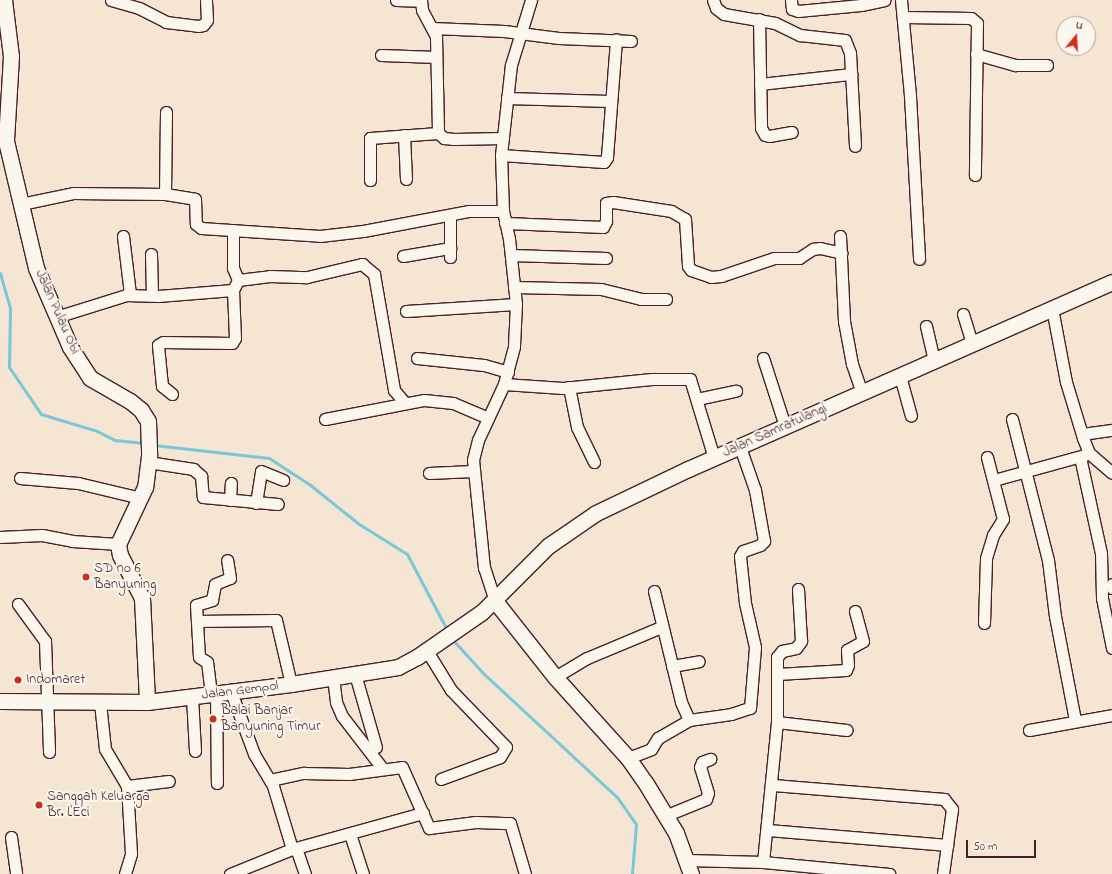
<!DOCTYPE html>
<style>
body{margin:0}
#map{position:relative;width:1112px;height:874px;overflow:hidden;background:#f4e6d2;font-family:"Indie Flower",sans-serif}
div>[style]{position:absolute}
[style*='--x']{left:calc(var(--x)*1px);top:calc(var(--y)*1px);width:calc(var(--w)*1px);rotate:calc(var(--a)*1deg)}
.stream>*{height:3px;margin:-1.5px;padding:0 1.5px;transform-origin:1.5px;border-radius:1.5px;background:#7ac7d9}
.roads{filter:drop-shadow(1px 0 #4a1f2b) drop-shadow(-1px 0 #4a1f2b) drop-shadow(0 1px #4a1f2b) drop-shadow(0 -1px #4a1f2b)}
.street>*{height:11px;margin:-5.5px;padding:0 5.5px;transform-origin:5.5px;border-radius:5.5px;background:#fbf7ec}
.secondary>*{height:15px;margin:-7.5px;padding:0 7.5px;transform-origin:7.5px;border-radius:7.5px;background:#fbf7ec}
.dots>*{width:11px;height:11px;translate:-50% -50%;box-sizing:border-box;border:2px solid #fbf7ec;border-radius:50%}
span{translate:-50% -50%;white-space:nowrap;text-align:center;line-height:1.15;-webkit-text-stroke:4px #fbf7ec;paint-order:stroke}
.street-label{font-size:14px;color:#4a1f2b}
.poi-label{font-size:14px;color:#4a1f2b}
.left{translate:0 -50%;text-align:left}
.north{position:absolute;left:1056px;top:16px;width:40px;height:40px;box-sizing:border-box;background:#fbf7ec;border:1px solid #b4a19f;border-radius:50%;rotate:18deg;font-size:11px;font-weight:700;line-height:16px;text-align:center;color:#4a1f2b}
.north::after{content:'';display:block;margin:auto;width:14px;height:18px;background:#c8321e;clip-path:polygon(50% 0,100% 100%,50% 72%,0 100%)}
.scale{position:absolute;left:966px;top:840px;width:70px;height:18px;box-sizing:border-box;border:2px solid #4a1f2b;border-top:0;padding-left:5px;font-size:12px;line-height:14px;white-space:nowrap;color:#4a1f2b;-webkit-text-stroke:3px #fbf7ec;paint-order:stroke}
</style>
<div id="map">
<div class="stream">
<div style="--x:0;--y:273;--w:37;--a:74"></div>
<div style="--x:10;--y:309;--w:58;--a:91"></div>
<div style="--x:9;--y:367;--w:57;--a:55.8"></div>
<div style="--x:41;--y:414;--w:59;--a:16.9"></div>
<div style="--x:97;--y:431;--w:20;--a:27"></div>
<div style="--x:115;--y:440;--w:29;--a:6"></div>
<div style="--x:154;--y:445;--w:116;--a:6.4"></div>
<div style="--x:269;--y:458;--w:48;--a:33"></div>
<div style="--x:309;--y:484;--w:64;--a:38.7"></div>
<div style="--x:359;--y:524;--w:57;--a:32"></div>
<div style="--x:407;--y:554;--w:86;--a:62.2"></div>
<div style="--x:452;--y:639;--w:47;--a:47.6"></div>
<div style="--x:484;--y:674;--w:181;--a:42.8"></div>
<div style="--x:617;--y:797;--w:33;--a:55"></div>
<div style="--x:636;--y:824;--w:50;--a:94.6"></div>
</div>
<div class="roads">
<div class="street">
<div style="--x:111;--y:0;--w:29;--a:16"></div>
<div style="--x:139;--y:8;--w:30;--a:27"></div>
<div style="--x:166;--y:22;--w:32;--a:7"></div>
<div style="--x:198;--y:26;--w:5;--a:-11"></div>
<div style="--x:203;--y:25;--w:6;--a:-51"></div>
<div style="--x:207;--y:20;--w:20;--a:-93"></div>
<div style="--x:396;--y:0;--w:25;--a:2"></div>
<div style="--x:421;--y:0;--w:10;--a:84"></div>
<div style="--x:422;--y:10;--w:30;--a:62"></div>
<div style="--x:436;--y:36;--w:97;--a:88.8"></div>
<div style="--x:438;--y:133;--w:8;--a:40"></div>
<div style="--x:444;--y:138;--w:10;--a:6"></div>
<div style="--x:454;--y:139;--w:49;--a:-1.2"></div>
<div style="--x:713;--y:0;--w:9;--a:69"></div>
<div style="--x:716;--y:8;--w:10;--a:37"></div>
<div style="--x:724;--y:14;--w:52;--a:10"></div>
<div style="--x:775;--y:23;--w:28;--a:26"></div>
<div style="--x:800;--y:35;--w:45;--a:6.3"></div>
<div style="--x:845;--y:40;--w:14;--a:69"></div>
<div style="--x:850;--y:53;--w:93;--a:86.9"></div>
<div style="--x:791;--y:0;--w:9;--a:84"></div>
<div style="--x:792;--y:9;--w:6;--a:18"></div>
<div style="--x:798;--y:11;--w:63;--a:-5.4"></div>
<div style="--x:861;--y:5;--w:24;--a:-12"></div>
<div style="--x:901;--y:0;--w:96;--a:84.6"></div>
<div style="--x:910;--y:96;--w:163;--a:86.8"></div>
<div style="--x:904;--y:17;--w:67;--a:0.9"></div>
<div style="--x:971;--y:18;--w:8;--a:40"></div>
<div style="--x:977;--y:23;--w:152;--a:90.8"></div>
<div style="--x:759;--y:19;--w:109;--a:88.9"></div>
<div style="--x:761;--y:128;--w:8;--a:60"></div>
<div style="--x:765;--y:135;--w:4;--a:14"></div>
<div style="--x:769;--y:136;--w:23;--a:-10"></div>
<div style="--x:432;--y:28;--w:72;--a:2.4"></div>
<div style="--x:504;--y:31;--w:55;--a:7.3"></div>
<div style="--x:559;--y:38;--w:72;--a:2.4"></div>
<div style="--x:976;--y:54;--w:41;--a:15.8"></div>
<div style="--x:1015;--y:65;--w:32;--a:0"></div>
<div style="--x:381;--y:55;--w:55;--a:2.1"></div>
<div style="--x:760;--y:84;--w:92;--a:-6.3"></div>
<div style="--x:507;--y:98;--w:102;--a:1.7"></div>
<div style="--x:404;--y:135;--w:44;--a:87.4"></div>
<div style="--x:501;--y:155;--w:103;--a:3.9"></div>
<div style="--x:604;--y:162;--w:6;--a:-59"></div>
<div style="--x:607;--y:157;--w:118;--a:-85.6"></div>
<div style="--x:370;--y:180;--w:42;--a:-90"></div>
<div style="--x:370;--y:138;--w:68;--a:-4.2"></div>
<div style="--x:165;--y:194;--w:82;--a:-89.3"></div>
<div style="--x:21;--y:204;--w:53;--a:-11.9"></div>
<div style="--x:73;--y:193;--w:92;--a:0.6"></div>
<div style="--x:165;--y:194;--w:30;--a:9"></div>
<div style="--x:195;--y:199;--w:25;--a:88"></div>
<div style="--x:196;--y:224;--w:6;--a:39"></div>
<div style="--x:201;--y:228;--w:119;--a:3.8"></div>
<div style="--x:320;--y:236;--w:43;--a:-6.6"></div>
<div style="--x:363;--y:231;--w:108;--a:-10.7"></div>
<div style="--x:469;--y:211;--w:34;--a:0"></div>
<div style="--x:505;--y:223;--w:98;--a:2.3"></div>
<div style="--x:603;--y:227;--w:7;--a:-63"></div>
<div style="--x:606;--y:221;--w:18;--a:-90"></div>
<div style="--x:606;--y:203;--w:7;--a:-8"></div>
<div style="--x:613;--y:202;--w:59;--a:8.8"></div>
<div style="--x:671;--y:211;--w:16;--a:30"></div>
<div style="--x:685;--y:219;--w:47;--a:86.3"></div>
<div style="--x:688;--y:266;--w:5;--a:53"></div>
<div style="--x:691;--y:270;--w:21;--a:19"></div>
<div style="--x:711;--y:277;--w:10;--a:-6"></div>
<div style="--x:721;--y:276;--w:56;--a:-18.8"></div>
<div style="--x:774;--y:258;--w:25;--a:0"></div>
<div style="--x:799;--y:258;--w:17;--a:-33"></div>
<div style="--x:813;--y:249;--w:7;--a:-8"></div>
<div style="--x:820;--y:248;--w:22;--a:13"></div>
<div style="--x:233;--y:230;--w:38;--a:90"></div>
<div style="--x:233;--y:268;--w:13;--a:67"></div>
<div style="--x:123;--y:236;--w:58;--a:83.1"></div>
<div style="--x:840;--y:236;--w:85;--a:87.3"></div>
<div style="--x:844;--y:321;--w:44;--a:79.5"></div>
<div style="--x:852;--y:364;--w:31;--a:71"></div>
<div style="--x:151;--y:254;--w:41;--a:88.6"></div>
<div style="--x:511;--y:255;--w:95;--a:1.8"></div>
<div style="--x:403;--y:256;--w:48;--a:-9.7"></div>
<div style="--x:450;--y:257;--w:42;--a:-90"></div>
<div style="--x:514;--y:287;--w:87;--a:1.3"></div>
<div style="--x:601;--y:289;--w:41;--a:14"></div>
<div style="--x:641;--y:299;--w:25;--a:0"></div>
<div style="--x:1052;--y:308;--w:75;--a:79.3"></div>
<div style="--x:1066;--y:382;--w:59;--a:73.1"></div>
<div style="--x:1083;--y:438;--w:16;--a:68"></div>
<div style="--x:1089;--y:453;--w:30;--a:41"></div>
<div style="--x:406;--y:311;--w:110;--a:-3.6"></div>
<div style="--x:963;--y:314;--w:31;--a:73"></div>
<div style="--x:56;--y:317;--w:73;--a:-17.4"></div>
<div style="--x:126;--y:295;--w:32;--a:2"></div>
<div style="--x:158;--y:296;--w:75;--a:-4.6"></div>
<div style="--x:926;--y:326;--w:36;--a:77"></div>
<div style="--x:417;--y:358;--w:67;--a:6"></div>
<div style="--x:484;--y:365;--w:25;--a:16"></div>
<div style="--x:763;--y:358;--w:71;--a:72.1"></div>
<div style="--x:900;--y:376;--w:41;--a:74.6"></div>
<div style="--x:504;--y:384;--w:59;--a:3.9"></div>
<div style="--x:563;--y:388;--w:89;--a:-5.8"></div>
<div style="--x:652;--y:379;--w:38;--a:0"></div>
<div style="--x:690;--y:379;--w:83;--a:73.1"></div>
<div style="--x:569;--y:387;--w:41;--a:78.7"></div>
<div style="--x:577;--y:427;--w:39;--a:64"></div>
<div style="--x:172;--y:394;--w:13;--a:-141"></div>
<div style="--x:162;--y:386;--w:41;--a:-95.6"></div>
<div style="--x:158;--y:345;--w:6;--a:-31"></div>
<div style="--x:163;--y:342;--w:69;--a:0.8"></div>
<div style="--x:232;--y:343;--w:6;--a:-59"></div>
<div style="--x:235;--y:338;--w:48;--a:-92.4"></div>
<div style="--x:233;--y:290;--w:11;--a:-63"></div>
<div style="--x:238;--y:280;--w:32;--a:-7"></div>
<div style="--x:270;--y:276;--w:37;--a:2"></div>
<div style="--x:307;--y:277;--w:57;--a:-13.3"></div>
<div style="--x:362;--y:264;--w:16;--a:40"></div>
<div style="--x:374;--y:274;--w:118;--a:80.2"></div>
<div style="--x:394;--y:390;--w:17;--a:50"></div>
<div style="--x:697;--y:399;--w:40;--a:-12"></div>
<div style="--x:325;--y:419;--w:101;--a:-10.9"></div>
<div style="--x:424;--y:400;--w:29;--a:6"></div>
<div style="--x:453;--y:403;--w:38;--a:23"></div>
<div style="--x:1012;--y:419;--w:146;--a:75.7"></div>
<div style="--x:1048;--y:560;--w:56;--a:82.9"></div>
<div style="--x:1055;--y:616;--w:106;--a:79.1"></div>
<div style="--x:1082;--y:434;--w:30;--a:-8"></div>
<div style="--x:1080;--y:457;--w:98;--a:77.7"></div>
<div style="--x:1101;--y:553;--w:45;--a:88.7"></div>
<div style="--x:1102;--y:598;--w:51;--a:78.7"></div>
<div style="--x:148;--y:462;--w:46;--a:8.8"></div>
<div style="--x:193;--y:469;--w:11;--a:41"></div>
<div style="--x:201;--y:476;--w:21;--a:85"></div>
<div style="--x:203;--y:497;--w:75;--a:5.3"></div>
<div style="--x:429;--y:473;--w:44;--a:-2.6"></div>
<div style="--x:20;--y:478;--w:58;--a:4.9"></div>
<div style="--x:78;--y:483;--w:65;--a:13.4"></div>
<div style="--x:994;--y:480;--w:94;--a:-15.4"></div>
<div style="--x:230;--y:500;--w:17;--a:-87"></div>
<div style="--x:256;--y:503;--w:32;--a:-81"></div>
<div style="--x:261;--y:471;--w:24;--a:22"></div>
<div style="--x:0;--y:537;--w:42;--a:-2.7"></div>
<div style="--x:42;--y:535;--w:31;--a:11"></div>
<div style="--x:72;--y:541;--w:46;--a:3.7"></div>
<div style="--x:1112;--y:584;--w:4;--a:90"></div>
<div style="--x:654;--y:591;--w:114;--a:76.3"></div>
<div style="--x:681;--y:702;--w:20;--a:66"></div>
<div style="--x:495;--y:601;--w:35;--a:-108"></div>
<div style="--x:484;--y:568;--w:109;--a:-95.8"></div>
<div style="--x:473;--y:460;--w:21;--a:-76"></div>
<div style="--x:478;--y:440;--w:62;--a:-65.1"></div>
<div style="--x:504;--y:384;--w:39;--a:-75"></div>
<div style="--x:514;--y:346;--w:42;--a:-87.3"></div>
<div style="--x:516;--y:304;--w:65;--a:-96.1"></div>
<div style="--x:509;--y:239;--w:29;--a:-102"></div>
<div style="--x:503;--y:211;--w:56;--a:-92"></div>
<div style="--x:501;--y:155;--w:91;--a:-83.7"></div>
<div style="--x:511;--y:65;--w:68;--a:-72.9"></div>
<div style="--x:18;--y:604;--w:46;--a:53.9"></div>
<div style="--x:45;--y:641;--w:111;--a:87.9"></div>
<div style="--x:197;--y:621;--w:79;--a:-0.7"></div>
<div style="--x:276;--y:620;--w:66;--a:76.8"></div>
<div style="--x:984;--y:623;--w:65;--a:-88.2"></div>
<div style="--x:986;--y:558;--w:24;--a:-73"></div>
<div style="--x:993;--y:535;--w:19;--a:-58"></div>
<div style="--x:1003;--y:519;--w:64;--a:-104.5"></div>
<div style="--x:427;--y:651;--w:46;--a:58.4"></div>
<div style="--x:451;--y:690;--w:79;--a:46"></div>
<div style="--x:506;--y:747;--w:12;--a:121"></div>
<div style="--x:500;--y:757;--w:63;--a:159.6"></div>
<div style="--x:672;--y:666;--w:27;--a:-10"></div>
<div style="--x:355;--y:674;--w:76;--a:74"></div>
<div style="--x:777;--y:674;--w:69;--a:-3.3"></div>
<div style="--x:846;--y:670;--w:5;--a:-68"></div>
<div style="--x:848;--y:665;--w:15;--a:-94"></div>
<div style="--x:847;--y:650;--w:18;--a:-29"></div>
<div style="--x:863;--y:641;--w:31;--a:-105"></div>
<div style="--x:333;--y:677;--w:25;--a:83"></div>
<div style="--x:336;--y:702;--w:15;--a:67"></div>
<div style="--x:342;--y:716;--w:67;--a:52.3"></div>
<div style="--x:555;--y:677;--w:37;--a:-31"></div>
<div style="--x:587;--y:658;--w:80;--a:-22.7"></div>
<div style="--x:231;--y:692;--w:66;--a:69.6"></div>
<div style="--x:254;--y:754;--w:37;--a:59"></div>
<div style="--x:273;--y:786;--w:66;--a:73.2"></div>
<div style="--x:211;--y:694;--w:32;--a:-97"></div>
<div style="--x:207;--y:662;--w:9;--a:-148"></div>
<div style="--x:199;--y:657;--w:52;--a:-93.3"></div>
<div style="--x:196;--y:605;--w:17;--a:-17"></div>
<div style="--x:212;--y:600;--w:16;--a:-79"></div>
<div style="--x:215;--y:584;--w:16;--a:-22"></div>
<div style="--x:230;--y:578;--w:18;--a:-99"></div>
<div style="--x:216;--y:694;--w:89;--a:89.4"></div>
<div style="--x:192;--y:697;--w:54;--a:86.8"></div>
<div style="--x:100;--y:703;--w:46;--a:83.8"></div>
<div style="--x:105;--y:749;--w:43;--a:59.3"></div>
<div style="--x:127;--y:786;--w:68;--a:86.6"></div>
<div style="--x:131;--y:854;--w:21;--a:107"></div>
<div style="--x:777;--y:722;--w:70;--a:6.5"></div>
<div style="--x:1029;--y:730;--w:84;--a:-10.2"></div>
<div style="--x:628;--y:758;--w:25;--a:-21"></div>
<div style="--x:651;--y:749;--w:13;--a:-58"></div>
<div style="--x:658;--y:738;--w:36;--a:-30"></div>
<div style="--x:689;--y:720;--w:42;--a:-8.1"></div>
<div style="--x:731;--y:714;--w:20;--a:-18"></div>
<div style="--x:750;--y:708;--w:61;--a:-85.3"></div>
<div style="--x:755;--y:647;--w:45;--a:-102.8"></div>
<div style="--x:745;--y:603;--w:47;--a:-96.1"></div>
<div style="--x:740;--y:556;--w:6;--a:-59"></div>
<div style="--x:743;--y:551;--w:18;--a:-19"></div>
<div style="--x:760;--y:545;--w:6;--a:-45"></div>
<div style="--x:764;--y:541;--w:52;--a:-100"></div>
<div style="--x:755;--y:490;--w:46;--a:-109.2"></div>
<div style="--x:270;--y:780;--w:35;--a:-12"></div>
<div style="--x:304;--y:773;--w:45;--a:1.3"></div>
<div style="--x:349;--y:774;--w:53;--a:-7.5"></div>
<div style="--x:402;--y:767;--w:67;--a:66.1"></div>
<div style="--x:429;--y:828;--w:47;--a:-7.3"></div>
<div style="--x:476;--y:822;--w:34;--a:2"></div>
<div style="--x:510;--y:823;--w:53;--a:73.6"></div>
<div style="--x:773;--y:785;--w:172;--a:4.7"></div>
<div style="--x:944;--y:799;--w:13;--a:51"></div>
<div style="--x:952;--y:809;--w:66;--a:97.9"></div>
<div style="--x:127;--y:786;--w:42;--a:-6.8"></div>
<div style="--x:667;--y:815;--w:42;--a:-22.3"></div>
<div style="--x:706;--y:799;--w:6;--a:-72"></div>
<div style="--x:708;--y:793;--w:27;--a:-107"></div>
<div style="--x:700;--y:767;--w:5;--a:-68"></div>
<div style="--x:702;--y:762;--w:9;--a:-21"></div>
<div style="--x:768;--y:830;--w:180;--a:4.8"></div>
<div style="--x:350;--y:834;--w:42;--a:72"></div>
<div style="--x:11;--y:837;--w:37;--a:82"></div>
<div style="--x:296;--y:848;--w:28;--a:71"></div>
<div style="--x:687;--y:860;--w:76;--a:1.5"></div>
<div style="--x:763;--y:862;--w:127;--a:5.4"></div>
<div style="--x:763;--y:862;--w:141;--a:-84.3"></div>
<div style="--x:777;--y:722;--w:65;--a:-90"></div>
<div style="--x:777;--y:657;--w:8;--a:-50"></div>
<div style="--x:782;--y:651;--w:14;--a:-12"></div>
<div style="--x:796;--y:648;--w:9;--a:-54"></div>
<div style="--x:801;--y:641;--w:52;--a:-93.3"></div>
<div style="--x:230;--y:874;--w:67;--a:-22"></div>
<div style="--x:292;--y:849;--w:136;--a:-15.4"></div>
</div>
<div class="secondary">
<div style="--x:4;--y:0;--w:56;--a:82.9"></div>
<div style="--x:11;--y:56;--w:85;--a:93.4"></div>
<div style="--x:6;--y:141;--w:130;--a:76.7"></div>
<div style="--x:36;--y:268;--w:86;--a:66.7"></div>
<div style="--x:70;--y:347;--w:37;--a:57"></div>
<div style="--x:90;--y:378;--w:46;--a:29.9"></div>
<div style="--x:130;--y:401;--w:14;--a:39"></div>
<div style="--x:141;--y:410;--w:13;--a:58"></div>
<div style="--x:148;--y:421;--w:35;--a:88"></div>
<div style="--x:149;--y:456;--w:31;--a:97"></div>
<div style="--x:145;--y:487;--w:63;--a:115.3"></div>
<div style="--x:118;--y:544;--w:11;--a:80"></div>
<div style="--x:120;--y:555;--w:48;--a:62.9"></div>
<div style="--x:142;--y:598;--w:104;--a:87.2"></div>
<div style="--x:495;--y:601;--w:97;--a:51.7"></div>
<div style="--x:555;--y:677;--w:109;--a:48"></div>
<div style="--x:628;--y:758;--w:29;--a:55"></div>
<div style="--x:645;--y:782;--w:60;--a:58.7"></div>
<div style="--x:676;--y:833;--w:44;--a:69.9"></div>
<div style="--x:0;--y:701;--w:147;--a:0.4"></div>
<div style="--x:147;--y:702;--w:145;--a:-7.1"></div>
<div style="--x:291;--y:684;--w:108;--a:-9"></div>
<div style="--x:398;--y:667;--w:21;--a:-28"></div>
<div style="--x:417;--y:657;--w:79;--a:-34.7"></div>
<div style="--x:482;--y:612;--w:93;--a:-45"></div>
<div style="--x:548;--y:546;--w:58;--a:-34.5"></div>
<div style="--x:596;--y:513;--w:102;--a:-25.6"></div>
<div style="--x:688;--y:469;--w:463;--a:-23.8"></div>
</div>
</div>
<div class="dots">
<div style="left:86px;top:577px;background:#c8321e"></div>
<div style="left:18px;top:680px;background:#c8321e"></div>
<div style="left:213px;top:719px;background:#c8321e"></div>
<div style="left:39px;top:805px;background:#c8321e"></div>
</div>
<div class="street-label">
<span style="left:57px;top:312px;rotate:66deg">Jalan Pulau Obi</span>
<span style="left:775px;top:431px;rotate:-24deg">Jalan Samratulangi</span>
<span style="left:240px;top:691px;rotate:-7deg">Jalan Gempol</span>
</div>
<div class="poi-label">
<span class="left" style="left:94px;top:577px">SD no 6<br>Banyuning</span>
<span class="left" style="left:26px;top:680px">Indomaret</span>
<span class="left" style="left:221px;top:719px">Balai Banjar<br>Banyuning Timur</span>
<span class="left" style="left:47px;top:805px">Sanggah Keluarga<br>Br. LEci</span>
</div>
<div class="north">U</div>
<div class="scale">50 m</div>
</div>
